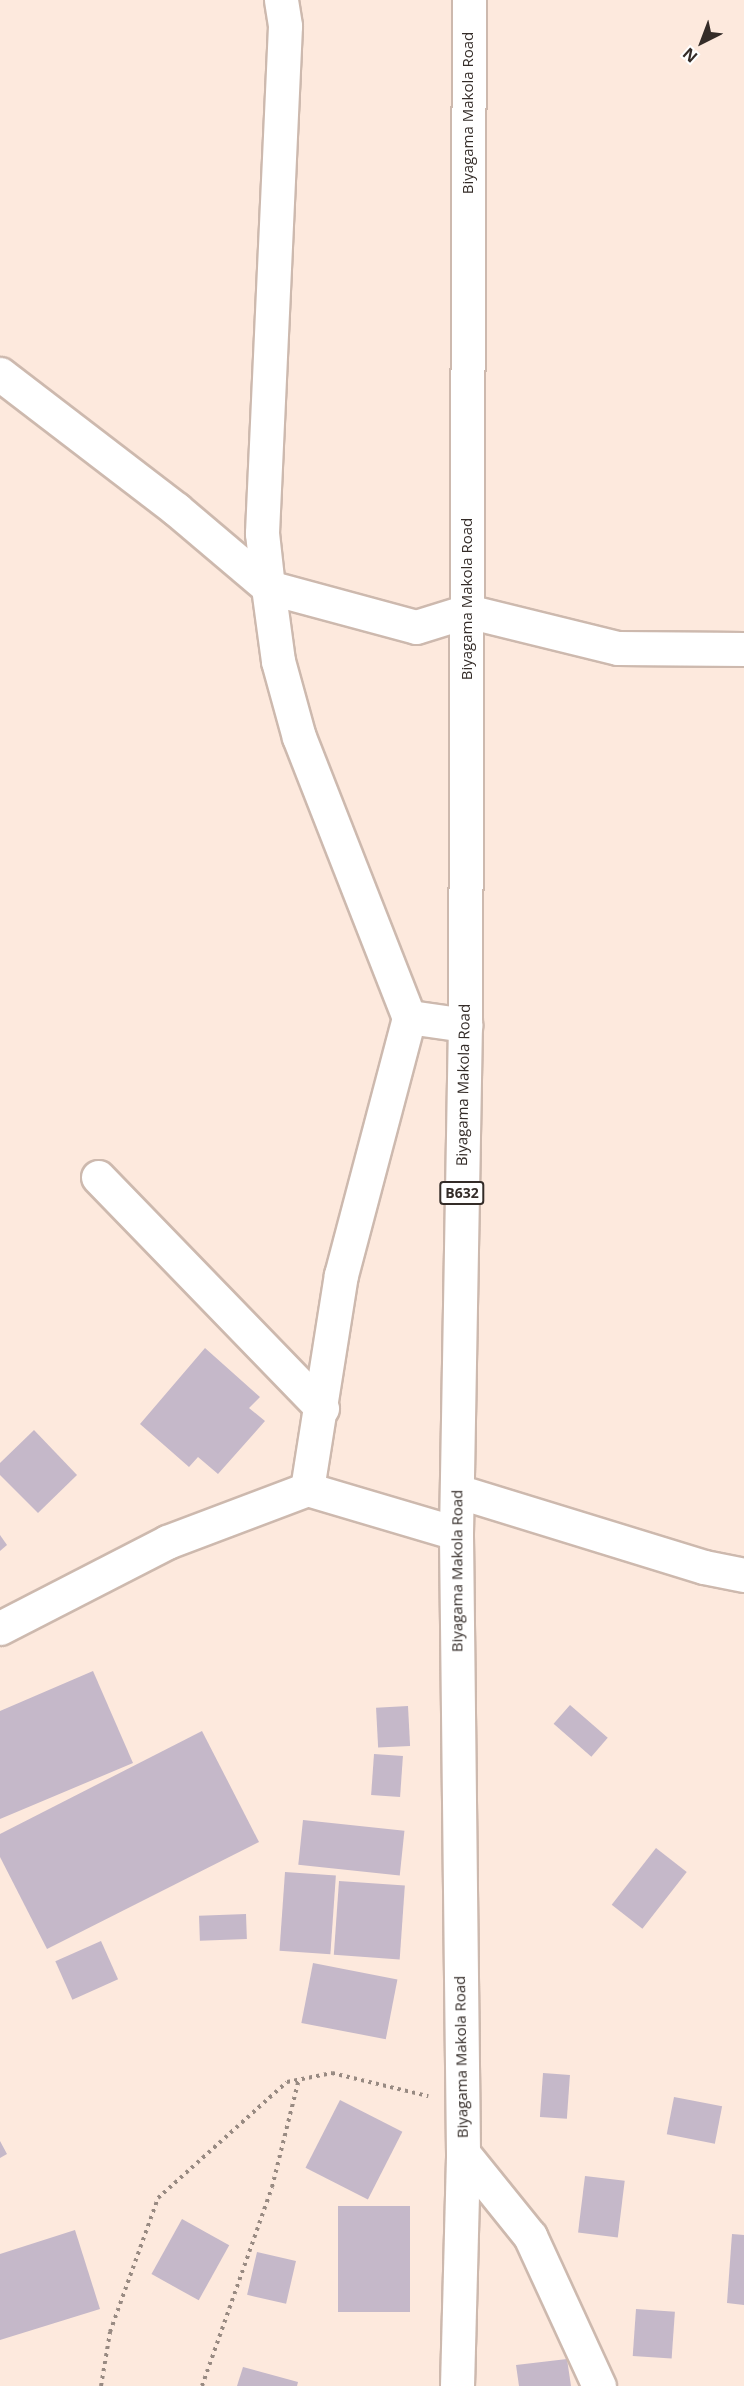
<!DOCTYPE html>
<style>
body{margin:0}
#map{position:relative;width:744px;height:2386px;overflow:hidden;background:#fde9dd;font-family:"Open Sans",sans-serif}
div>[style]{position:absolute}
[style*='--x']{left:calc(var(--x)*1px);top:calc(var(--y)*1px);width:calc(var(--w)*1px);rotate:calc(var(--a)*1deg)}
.building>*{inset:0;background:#c5b8c9;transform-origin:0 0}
.path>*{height:4px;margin-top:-2px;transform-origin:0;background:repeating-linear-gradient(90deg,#988a82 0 3px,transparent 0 7.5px)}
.roads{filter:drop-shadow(2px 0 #cdb9ae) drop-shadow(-2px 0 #cdb9ae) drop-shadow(0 2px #cdb9ae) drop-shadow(0 -2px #cdb9ae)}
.minor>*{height:33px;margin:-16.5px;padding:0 16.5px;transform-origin:16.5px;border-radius:16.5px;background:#fff}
.major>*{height:33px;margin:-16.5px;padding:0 16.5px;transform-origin:16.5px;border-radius:16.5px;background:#fff}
span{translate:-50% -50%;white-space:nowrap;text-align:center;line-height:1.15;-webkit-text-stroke:4.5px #fff;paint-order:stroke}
.shield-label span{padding:2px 4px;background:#fff;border:2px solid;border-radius:4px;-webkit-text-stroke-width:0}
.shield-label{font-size:14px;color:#342c28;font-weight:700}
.street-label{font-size:15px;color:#342c28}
.north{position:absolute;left:672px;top:12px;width:60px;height:60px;-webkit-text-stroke:4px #fff;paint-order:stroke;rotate:222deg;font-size:16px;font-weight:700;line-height:24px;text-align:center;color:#342c28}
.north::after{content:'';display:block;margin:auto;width:21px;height:27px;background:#342c28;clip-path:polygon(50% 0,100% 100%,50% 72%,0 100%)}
</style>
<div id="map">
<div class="building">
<div style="clip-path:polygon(205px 1348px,260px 1397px,249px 1408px,265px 1421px,218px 1474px,198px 1457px,189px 1467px,140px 1424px)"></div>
<div style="clip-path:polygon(34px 1430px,77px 1475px,38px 1513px,0 1475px,0 1463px)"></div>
<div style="clip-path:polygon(0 1535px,7px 1545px,0 1551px)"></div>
<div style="clip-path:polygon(93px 1671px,133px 1763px,0 1819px,0 1711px)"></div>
<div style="left:570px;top:1705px;width:50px;height:25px;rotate:41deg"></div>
<div style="left:408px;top:1706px;width:40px;height:32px;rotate:87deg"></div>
<div style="clip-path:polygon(202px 1731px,259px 1842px,47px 1949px,0 1857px,0 1834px)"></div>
<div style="left:374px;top:1754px;width:29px;height:41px;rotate:4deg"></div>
<div style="left:303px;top:1820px;width:102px;height:45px;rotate:6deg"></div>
<div style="left:656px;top:1848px;width:39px;height:72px;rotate:38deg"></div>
<div style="left:285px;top:1872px;width:51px;height:79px;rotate:4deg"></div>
<div style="left:339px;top:1881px;width:66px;height:74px;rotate:4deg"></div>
<div style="left:246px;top:1914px;width:25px;height:47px;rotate:88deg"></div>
<div style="left:101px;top:1941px;width:42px;height:50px;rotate:66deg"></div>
<div style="left:313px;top:1963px;width:86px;height:61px;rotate:11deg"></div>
<div style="left:543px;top:2073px;width:27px;height:44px;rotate:4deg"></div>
<div style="left:674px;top:2097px;width:49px;height:38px;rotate:11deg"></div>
<div style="left:340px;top:2100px;width:70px;height:76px;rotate:27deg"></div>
<div style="clip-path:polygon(0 2141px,7px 2154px,0 2158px)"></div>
<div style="left:585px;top:2176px;width:40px;height:57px;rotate:7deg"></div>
<div style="left:338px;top:2206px;width:72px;height:106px"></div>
<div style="left:182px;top:2219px;width:54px;height:63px;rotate:29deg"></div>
<div style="clip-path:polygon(75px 2230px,100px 2309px,0 2340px,0 2254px)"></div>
<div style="clip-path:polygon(732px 2234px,744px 2235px,744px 2305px,727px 2303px)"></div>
<div style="left:257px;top:2252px;width:40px;height:44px;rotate:13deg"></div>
<div style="left:636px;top:2309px;width:39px;height:47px;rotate:4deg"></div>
<div style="clip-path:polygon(567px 2359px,571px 2386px,519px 2386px,516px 2365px)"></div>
<div style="clip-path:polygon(243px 2367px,298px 2382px,297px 2386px,237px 2386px)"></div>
</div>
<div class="path">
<div style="--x:101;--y:2386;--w:55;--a:-80.5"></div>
<div style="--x:110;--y:2332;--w:142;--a:-70.3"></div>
<div style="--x:158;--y:2198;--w:173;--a:-42"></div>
<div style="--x:287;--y:2082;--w:46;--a:-11.3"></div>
<div style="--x:332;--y:2073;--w:99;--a:13.5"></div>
<div style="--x:202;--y:2386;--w:211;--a:-70.6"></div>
<div style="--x:272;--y:2187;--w:111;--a:-76"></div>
</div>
<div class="roads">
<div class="minor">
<div style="--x:281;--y:0;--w:26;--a:81"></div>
<div style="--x:285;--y:26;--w:508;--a:92.6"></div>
<div style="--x:262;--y:533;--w:54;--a:83.7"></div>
<div style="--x:268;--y:587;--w:75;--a:82.3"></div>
<div style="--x:278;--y:661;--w:79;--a:74.6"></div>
<div style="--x:299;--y:737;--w:301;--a:68.6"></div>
<div style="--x:0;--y:374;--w:222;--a:37.5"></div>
<div style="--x:176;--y:509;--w:121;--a:40.3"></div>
<div style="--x:268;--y:587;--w:153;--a:15.1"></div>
<div style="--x:416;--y:627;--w:53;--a:-17.4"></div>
<div style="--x:467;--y:611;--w:155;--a:13.8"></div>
<div style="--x:618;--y:648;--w:126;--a:0.5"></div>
<div style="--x:98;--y:1177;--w:322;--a:45.9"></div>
<div style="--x:307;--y:1489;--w:217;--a:-81"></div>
<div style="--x:341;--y:1275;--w:267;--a:-75.2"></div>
<div style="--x:409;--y:1017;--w:57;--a:8.1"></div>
<div style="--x:457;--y:1491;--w:258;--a:17.1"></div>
<div style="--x:704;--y:1567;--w:41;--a:11.3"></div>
<div style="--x:0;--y:1628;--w:188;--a:-27.2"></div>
<div style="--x:167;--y:1542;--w:150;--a:-20.7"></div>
<div style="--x:307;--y:1489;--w:155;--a:16.5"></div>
<div style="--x:463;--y:2153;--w:107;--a:51.1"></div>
<div style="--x:530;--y:2236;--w:165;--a:65.3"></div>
</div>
<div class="major">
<div style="--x:457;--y:2386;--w:233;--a:-88.5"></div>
<div style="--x:463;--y:2153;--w:620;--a:-90.65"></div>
<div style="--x:456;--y:1533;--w:508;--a:-88.99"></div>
<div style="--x:465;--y:1025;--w:1025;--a:-89.78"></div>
</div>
</div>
<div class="shield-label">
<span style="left:462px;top:1193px">B632</span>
</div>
<div class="street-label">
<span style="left:468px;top:113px;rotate:-90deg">Biyagama Makola Road</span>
<span style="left:467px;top:599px;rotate:-90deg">Biyagama Makola Road</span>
<span style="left:463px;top:1085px;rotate:-89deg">Biyagama Makola Road</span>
<span style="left:457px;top:1571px;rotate:-90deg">Biyagama Makola Road</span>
<span style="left:461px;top:2057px;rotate:-91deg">Biyagama Makola Road</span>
</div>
<div class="north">N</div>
</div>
